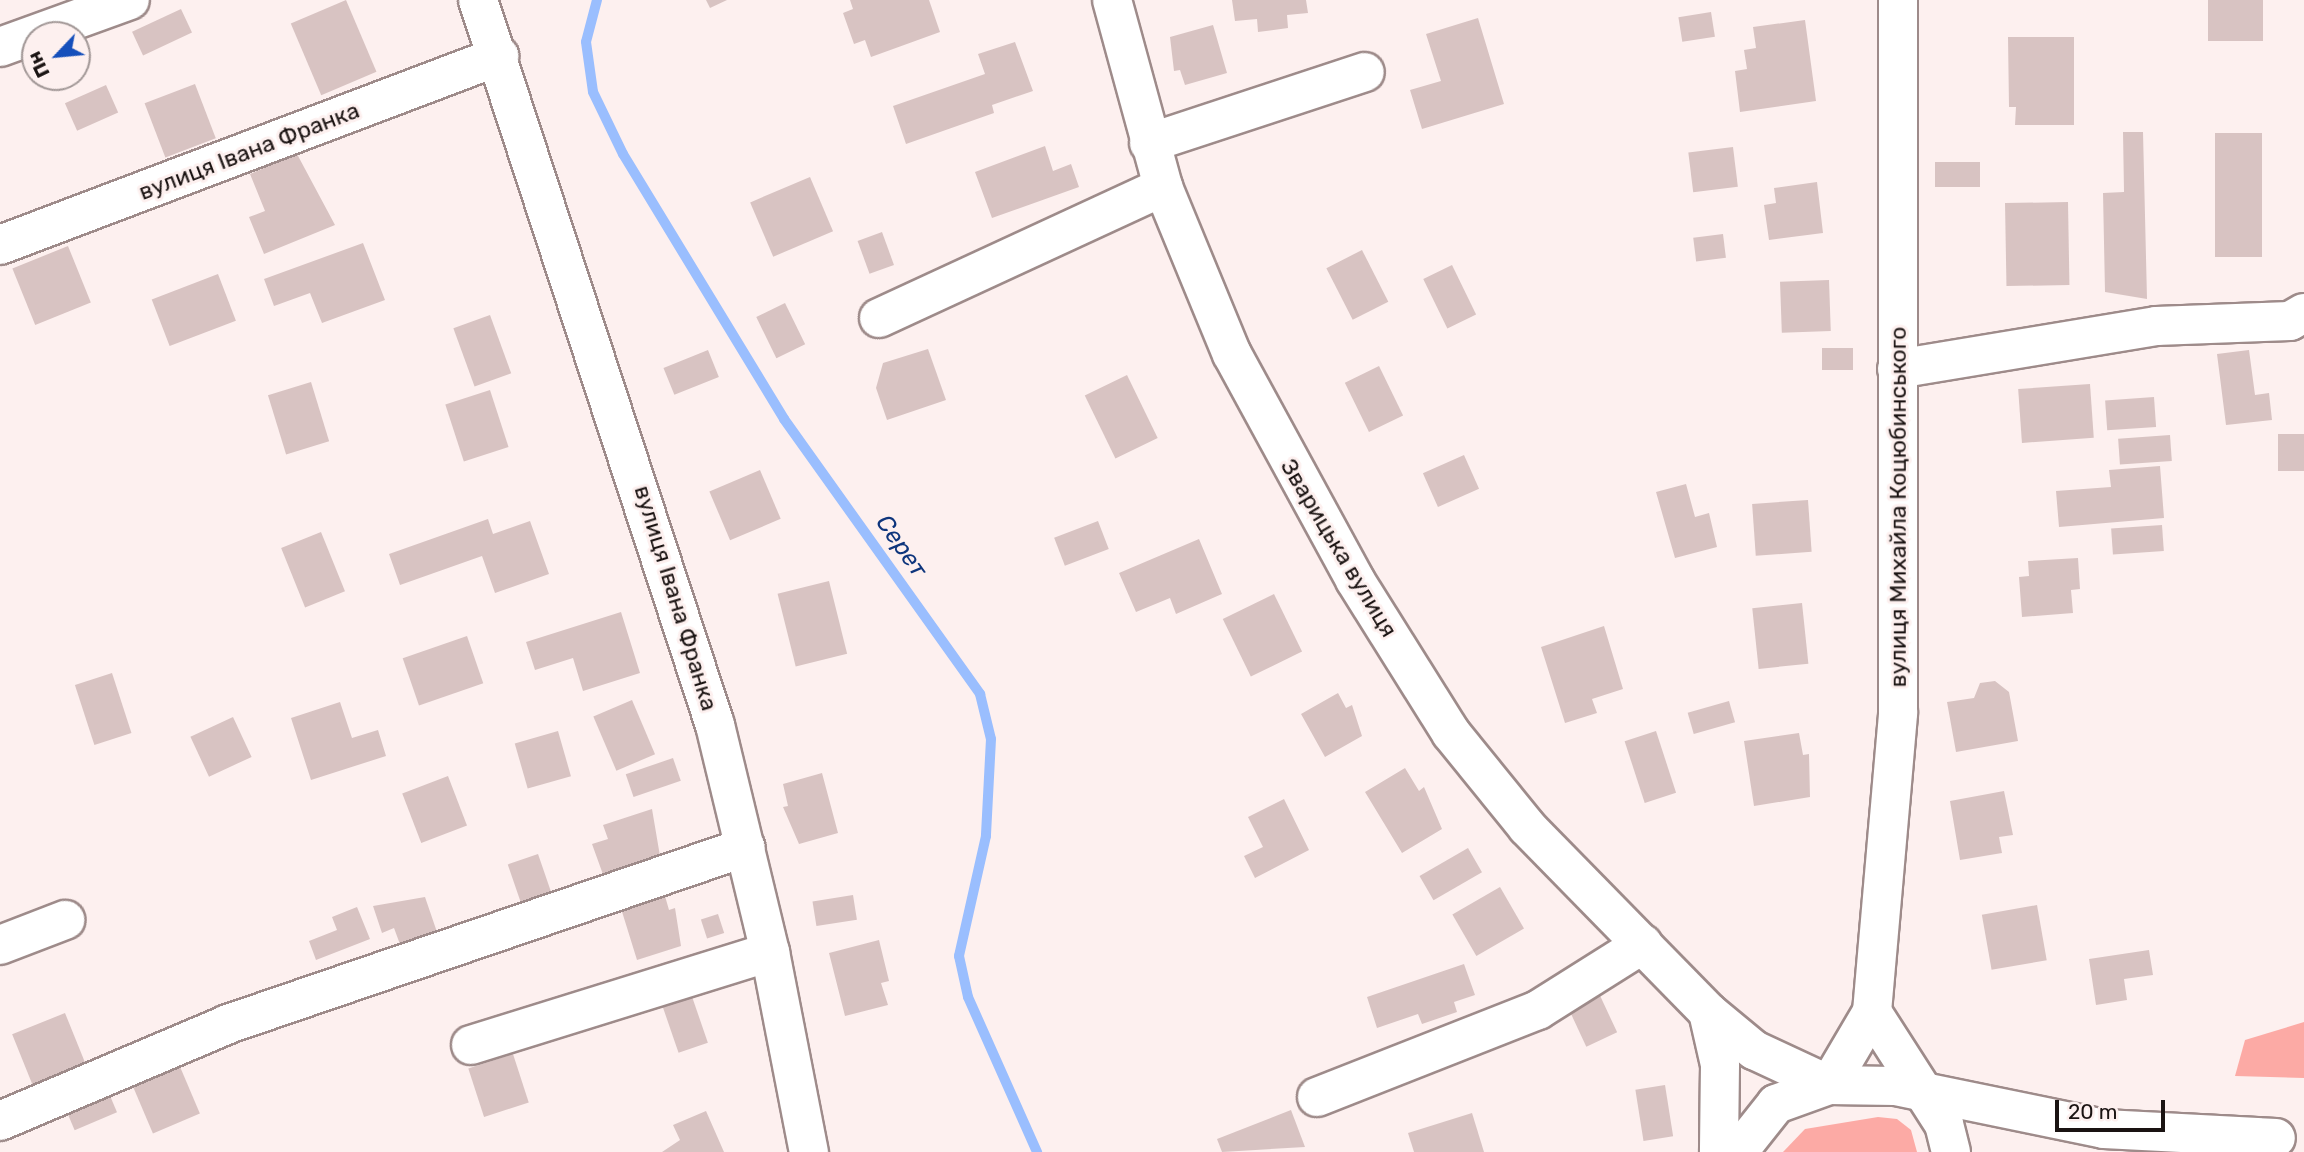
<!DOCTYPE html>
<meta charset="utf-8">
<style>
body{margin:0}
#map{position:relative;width:2304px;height:1152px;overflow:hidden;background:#fdf0ef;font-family:Rubik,sans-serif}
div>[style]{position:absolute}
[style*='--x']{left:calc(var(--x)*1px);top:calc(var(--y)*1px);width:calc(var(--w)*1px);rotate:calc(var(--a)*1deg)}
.green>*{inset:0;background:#fcaaa5}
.stream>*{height:10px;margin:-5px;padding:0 5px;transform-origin:5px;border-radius:5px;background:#9abefe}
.building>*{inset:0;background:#d8c3c2;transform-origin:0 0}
.roads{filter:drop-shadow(2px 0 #9e8b8a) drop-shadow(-2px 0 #9e8b8a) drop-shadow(0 2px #9e8b8a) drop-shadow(0 -2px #9e8b8a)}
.minor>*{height:38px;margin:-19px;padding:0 19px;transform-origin:19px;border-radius:19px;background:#fff}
.major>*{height:38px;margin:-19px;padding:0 19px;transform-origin:19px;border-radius:19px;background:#fff}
span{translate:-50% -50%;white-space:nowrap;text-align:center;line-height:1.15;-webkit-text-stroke:6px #fdf0ef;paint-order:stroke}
.street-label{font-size:23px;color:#1a1312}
.water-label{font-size:24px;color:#0e357c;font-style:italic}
.north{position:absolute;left:21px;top:21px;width:70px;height:70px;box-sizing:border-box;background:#fdf0ef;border:2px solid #a29897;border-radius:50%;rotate:244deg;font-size:19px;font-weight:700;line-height:28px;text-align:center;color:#1a1312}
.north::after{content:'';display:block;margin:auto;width:24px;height:32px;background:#154fbb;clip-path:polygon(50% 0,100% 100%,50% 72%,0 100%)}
.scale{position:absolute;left:2055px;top:1100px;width:110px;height:32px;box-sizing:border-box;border:4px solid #1a1312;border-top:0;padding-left:9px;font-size:21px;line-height:24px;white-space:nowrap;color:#1a1312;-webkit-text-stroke:5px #fdf0ef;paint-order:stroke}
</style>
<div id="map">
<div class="green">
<div style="clip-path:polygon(2304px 1022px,2304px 1078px,2235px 1076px,2245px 1040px)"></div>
<div style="clip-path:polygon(1878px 1117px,1897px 1119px,1911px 1130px,1917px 1152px,1783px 1152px,1805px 1129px)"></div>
</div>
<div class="stream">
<div style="--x:597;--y:0;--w:43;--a:104.7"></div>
<div style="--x:586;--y:42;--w:50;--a:82"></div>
<div style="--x:593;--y:92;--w:69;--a:64.2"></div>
<div style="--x:623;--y:154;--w:310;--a:58.7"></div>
<div style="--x:784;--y:419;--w:338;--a:54.5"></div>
<div style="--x:980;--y:694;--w:46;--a:76.3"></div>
<div style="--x:991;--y:739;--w:97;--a:93"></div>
<div style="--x:986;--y:836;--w:123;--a:102.7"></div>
<div style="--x:959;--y:956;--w:42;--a:77.6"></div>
<div style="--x:968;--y:997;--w:170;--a:66"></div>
</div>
<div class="building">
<div style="left:346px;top:0;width:78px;height:60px;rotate:67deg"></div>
<div style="clip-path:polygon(706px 0,727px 0,710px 8px)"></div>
<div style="clip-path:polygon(850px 0,929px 0,940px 32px,871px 57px,865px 40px,854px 44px,843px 13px,853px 9px)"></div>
<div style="clip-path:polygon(1232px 0,1306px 0,1308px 13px,1287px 15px,1288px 28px,1258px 32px,1257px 19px,1235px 21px)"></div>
<div style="left:2208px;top:0;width:55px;height:41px"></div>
<div style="left:181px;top:9px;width:26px;height:54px;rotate:65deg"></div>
<div style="left:1711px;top:12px;width:25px;height:33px;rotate:81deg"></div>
<div style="clip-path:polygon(1478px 18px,1504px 104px,1422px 129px,1410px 90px,1441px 81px,1426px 34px)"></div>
<div style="clip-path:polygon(1805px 20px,1816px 101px,1740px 112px,1735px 71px,1747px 69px,1744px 50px,1756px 48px,1753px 27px)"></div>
<div style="clip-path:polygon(1213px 25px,1227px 73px,1185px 85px,1180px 70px,1174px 71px,1170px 37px)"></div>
<div style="clip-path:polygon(2008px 37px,2074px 37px,2074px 125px,2015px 125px,2016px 107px,2009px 107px)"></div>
<div style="clip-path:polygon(1015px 42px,1033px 91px,992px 105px,994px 113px,906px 144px,893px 106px,985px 74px,978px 54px)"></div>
<div style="left:195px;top:84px;width:58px;height:54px;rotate:69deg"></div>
<div style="left:106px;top:85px;width:30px;height:45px;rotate:66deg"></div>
<div style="clip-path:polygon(2123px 132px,2143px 132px,2147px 299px,2105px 292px,2103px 193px,2124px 192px)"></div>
<div style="left:2215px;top:133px;width:47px;height:124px"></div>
<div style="clip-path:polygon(1045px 146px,1053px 171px,1071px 164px,1079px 187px,992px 218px,975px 172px)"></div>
<div style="left:1733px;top:147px;width:40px;height:45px;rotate:83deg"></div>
<div style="clip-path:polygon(297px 154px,335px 225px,264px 254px,249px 217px,265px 211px,250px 174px)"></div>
<div style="left:1980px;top:162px;width:25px;height:45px;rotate:90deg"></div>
<div style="left:810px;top:177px;width:59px;height:65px;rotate:67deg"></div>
<div style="clip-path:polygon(1817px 182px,1823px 233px,1769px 240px,1764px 205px,1776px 203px,1774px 188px)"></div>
<div style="left:2068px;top:202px;width:83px;height:63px;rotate:89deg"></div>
<div style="left:882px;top:232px;width:35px;height:26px;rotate:70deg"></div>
<div style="left:1723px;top:234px;width:24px;height:30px;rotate:83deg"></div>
<div style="clip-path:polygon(363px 243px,385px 300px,322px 323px,310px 293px,274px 306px,264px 279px)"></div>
<div style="left:68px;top:246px;width:61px;height:60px;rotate:68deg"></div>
<div style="left:1362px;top:250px;width:58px;height:40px;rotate:63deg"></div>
<div style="left:1452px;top:265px;width:55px;height:32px;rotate:64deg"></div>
<div style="left:218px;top:274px;width:50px;height:71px;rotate:69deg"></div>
<div style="left:1829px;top:280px;width:51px;height:49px;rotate:88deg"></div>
<div style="left:785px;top:303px;width:46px;height:32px;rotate:64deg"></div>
<div style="left:490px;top:315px;width:62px;height:39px;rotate:70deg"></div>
<div style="left:1822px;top:348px;width:31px;height:22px"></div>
<div style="clip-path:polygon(928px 349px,946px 400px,887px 420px,876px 388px,883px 363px)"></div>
<div style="left:708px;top:350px;width:29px;height:48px;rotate:68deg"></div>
<div style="clip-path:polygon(2249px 350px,2255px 395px,2269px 393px,2272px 420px,2226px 425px,2217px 354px)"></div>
<div style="left:1379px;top:366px;width:55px;height:38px;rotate:64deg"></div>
<div style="left:1127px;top:375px;width:70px;height:47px;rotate:64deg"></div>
<div style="left:311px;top:382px;width:62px;height:45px;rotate:73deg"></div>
<div style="left:2090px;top:384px;width:54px;height:72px;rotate:86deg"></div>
<div style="left:490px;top:390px;width:60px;height:47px;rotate:72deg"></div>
<div style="left:2154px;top:397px;width:30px;height:49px;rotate:86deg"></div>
<div style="left:2304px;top:434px;width:37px;height:26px;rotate:90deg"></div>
<div style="left:2170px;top:435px;width:26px;height:52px;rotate:86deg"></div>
<div style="left:1464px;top:455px;width:37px;height:45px;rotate:66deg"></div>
<div style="clip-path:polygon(2160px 466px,2164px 518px,2059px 527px,2056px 491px,2111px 487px,2109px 470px)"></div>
<div style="left:760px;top:470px;width:53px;height:55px;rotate:67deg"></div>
<div style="clip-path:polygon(1686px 484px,1695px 517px,1709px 513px,1717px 547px,1675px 558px,1656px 492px)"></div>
<div style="left:1808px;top:500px;width:52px;height:56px;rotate:86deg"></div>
<div style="clip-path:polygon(488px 519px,493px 534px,530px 521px,549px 574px,495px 593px,482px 556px,400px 585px,389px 554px)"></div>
<div style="left:1098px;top:521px;width:30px;height:47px;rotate:69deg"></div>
<div style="left:2162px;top:525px;width:26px;height:51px;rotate:86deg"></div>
<div style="left:321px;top:532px;width:64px;height:43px;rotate:68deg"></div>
<div style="clip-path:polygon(1199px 539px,1222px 594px,1176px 614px,1170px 598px,1136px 612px,1119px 573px)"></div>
<div style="clip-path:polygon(2078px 558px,2080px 589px,2071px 590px,2073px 613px,2022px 617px,2019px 577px,2029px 576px,2028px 561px)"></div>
<div style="left:829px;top:581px;width:75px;height:53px;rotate:76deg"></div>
<div style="left:1274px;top:594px;width:64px;height:57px;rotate:64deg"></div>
<div style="left:1802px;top:603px;width:61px;height:50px;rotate:84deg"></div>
<div style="clip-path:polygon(621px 612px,640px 673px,583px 691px,573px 658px,535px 670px,526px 642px)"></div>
<div style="clip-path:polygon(1604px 626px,1623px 689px,1592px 699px,1597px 713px,1565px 723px,1541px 647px)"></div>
<div style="left:467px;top:636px;width:50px;height:68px;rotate:71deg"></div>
<div style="left:112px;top:673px;width:63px;height:39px;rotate:72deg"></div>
<div style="clip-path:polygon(1995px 681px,2009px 692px,2018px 741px,1956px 752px,1947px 702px,1974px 698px,1980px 683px)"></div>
<div style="clip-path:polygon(1338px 693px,1346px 708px,1352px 705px,1362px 736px,1325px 757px,1301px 714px)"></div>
<div style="left:632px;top:700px;width:59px;height:42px;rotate:67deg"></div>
<div style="left:1729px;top:701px;width:22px;height:43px;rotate:74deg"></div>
<div style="clip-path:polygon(340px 702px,352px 738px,378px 730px,386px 756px,311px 780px,291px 718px)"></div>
<div style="left:233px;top:717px;width:44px;height:47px;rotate:65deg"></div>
<div style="left:558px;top:731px;width:47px;height:45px;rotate:74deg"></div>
<div style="left:1656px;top:731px;width:65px;height:33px;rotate:72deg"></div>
<div style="clip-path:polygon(1799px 733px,1803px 755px,1809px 754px,1810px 797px,1754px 806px,1744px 741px)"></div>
<div style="left:673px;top:758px;width:24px;height:50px;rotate:71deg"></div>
<div style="clip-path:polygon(1405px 768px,1419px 791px,1424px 787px,1442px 829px,1402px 853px,1365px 792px)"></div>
<div style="clip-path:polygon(822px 773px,838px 833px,799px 844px,783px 807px,788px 806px,783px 784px)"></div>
<div style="left:448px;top:776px;width:53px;height:49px;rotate:69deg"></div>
<div style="clip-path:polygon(2004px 791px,2013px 835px,1999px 837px,2002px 853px,1960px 860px,1950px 801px)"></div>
<div style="clip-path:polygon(1284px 799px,1309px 850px,1255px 878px,1244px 856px,1263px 847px,1248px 817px)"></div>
<div style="clip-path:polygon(652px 809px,661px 862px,605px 880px,592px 844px,608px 839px,603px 825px)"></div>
<div style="left:1468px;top:848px;width:28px;height:56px;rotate:60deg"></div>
<div style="left:538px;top:854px;width:46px;height:32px;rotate:71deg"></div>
<div style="left:1500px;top:887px;width:48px;height:55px;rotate:60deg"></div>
<div style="clip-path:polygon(663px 889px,669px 910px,675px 908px,681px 946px,637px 960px,619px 902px)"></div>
<div style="left:853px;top:895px;width:25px;height:41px;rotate:81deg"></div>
<div style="clip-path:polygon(425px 897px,438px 935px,401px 947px,394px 928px,382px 933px,373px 906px)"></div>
<div style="left:2037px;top:905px;width:56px;height:56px;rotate:80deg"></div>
<div style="clip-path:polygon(357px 907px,370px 939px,316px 960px,309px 941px,337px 930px,332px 917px)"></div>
<div style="left:718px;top:914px;width:20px;height:18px;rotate:72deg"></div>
<div style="clip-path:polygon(879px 940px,889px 981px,881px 983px,888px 1005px,845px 1016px,829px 953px)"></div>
<div style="clip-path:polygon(2149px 950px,2153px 975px,2124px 979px,2127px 1000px,2096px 1005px,2089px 959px)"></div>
<div style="clip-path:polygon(1464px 964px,1475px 995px,1454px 1002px,1457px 1012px,1422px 1024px,1418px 1014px,1377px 1028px,1367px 997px)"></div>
<div style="left:688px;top:985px;width:61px;height:31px;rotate:71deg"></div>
<div style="left:1596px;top:987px;width:50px;height:34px;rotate:65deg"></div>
<div style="left:65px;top:1013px;width:68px;height:57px;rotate:68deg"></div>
<div style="left:513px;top:1054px;width:51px;height:47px;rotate:72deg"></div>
<div style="left:178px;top:1062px;width:56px;height:51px;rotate:67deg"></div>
<div style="left:1665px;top:1085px;width:52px;height:30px;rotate:81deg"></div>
<div style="left:108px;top:1091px;width:23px;height:46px;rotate:67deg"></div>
<div style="clip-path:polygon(1291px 1110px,1305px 1147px,1222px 1152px,1217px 1139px)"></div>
<div style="clip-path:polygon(706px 1111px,724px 1152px,662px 1152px,680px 1140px,673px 1125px)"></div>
<div style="clip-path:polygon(1472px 1113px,1484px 1152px,1414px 1152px,1408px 1133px)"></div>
</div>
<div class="roads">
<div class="minor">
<div style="--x:1112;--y:0;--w:194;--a:74.7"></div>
<div style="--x:1163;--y:187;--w:181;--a:67.6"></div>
<div style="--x:1232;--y:354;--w:257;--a:61.4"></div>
<div style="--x:1355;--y:580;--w:181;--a:57.9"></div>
<div style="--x:1451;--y:733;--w:121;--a:51"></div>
<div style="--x:1527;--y:827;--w:259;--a:45.6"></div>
<div style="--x:1708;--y:1012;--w:60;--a:39.6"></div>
<div style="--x:1754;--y:1050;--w:83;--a:25"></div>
<div style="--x:1829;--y:1085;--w:85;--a:-59.5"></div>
<div style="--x:1872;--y:1012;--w:300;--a:-85"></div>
<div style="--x:1898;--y:713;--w:713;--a:-90"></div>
<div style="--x:0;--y:47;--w:138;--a:-19.9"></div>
<div style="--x:1149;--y:143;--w:227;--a:-18.2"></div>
<div style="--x:0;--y:245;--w:534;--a:-20.74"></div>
<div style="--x:879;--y:318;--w:313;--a:-24.8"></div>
<div style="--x:1897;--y:369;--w:263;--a:-9.4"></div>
<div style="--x:2156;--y:326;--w:134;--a:-2.1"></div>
<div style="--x:2290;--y:321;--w:16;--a:-30"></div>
<div style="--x:0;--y:945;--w:70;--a:-21"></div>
<div style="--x:1708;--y:1012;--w:54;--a:77.2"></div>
<div style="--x:1720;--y:1065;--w:87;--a:90.7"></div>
<div style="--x:1872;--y:1012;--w:133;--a:57.3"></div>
<div style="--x:1944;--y:1124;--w:29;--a:76"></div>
<div style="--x:471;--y:1045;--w:313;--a:-17.3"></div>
<div style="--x:1317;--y:1097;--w:238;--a:-21.5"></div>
<div style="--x:1538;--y:1010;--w:124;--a:-32.2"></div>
<div style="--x:0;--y:1121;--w:248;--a:-23"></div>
<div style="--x:228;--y:1024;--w:547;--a:-18.87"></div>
</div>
<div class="major">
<div style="--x:478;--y:0;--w:763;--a:71.9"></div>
<div style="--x:715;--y:725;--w:234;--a:76.4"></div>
<div style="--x:770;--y:952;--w:204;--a:79"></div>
<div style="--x:1738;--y:1152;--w:61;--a:-51.6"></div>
<div style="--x:1776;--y:1104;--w:56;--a:-19.7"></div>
<div style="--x:1829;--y:1085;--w:66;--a:0.9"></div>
<div style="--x:1895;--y:1086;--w:213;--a:11.6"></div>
<div style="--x:2104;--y:1129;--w:172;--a:3"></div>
</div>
</div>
<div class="street-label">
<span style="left:249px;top:151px;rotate:-21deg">вулиця Івана Франка</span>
<span style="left:1898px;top:507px;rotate:-90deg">вулиця Михайла Коцюбинського</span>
<span style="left:1339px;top:548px;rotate:59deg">Зварицька вулиця</span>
<span style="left:676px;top:598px;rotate:73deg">вулиця Івана Франка</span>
</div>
<div class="water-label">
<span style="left:901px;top:546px;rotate:55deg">Серет</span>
</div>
<div class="north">Пн</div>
<div class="scale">20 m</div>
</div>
